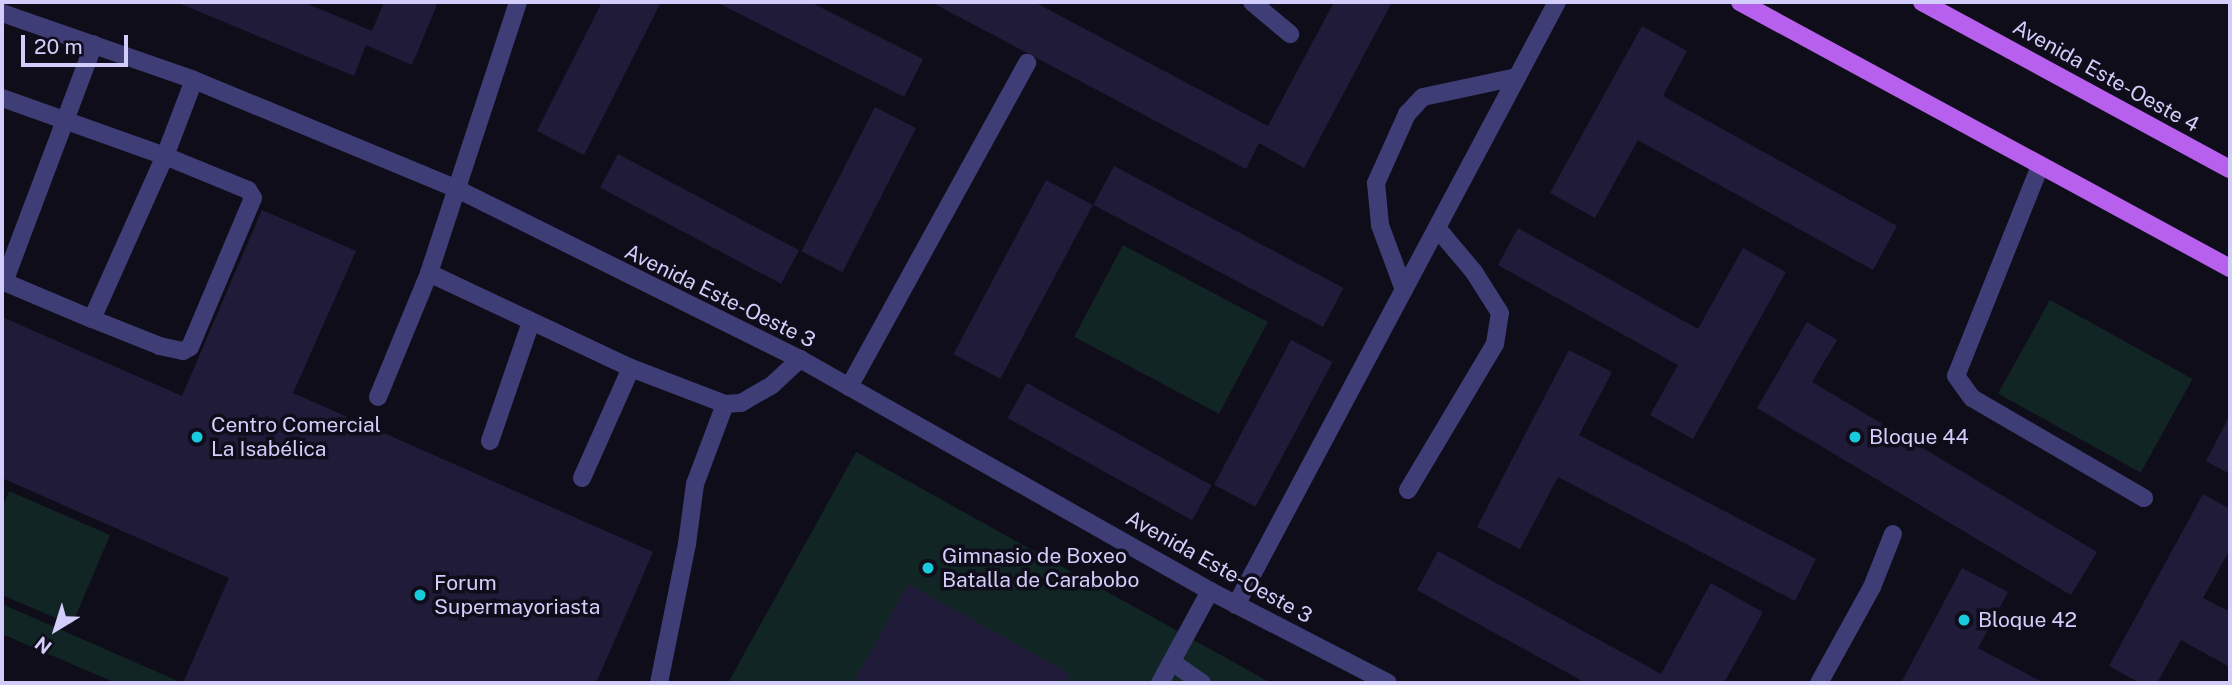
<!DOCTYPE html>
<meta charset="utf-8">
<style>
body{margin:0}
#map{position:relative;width:2232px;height:685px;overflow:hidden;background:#100d1b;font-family:"Public Sans",sans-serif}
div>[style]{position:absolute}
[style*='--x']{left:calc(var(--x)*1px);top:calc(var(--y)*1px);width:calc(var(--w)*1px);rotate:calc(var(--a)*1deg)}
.green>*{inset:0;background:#112524;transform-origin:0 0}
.building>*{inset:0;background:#211b3a;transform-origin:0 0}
.minor>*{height:18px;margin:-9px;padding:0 9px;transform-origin:9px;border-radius:9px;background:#3f3d76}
.major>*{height:18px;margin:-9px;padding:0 9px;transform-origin:9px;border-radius:9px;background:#b760ee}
.dots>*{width:19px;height:19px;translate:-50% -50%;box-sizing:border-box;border:4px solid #100d1b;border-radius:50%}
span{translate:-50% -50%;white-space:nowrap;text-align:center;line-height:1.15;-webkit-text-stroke:7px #100d1b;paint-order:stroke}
.street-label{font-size:21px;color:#d2cdfa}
.poi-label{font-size:21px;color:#d2cdfa}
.left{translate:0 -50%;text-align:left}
.frame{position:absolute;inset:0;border:4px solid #d2cdfa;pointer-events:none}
.north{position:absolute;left:21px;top:594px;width:70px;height:70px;-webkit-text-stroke:5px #100d1b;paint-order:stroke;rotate:218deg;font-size:19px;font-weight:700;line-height:28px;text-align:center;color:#d2cdfa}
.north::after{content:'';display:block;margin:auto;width:24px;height:32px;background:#d2cdfa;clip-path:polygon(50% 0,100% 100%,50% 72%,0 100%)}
.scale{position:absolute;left:21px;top:35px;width:107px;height:32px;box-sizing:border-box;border:4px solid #d2cdfa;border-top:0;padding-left:9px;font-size:21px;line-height:24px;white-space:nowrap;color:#d2cdfa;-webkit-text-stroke:5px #100d1b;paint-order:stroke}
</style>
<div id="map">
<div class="green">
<div style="left:1123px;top:245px;width:164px;height:104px;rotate:28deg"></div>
<div style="left:2050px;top:300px;width:163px;height:107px;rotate:29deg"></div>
<div style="clip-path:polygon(856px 452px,1271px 683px,728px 683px)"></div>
<div style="clip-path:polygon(9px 491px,110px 535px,72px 625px,2px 595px,2px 508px)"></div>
<div style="clip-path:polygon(2px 604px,178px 681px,178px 683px,116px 683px,2px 634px)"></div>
</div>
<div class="building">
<div style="clip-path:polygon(176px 2px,303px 2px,372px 31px,384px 2px,438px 2px,412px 65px,366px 45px,354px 76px)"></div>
<div style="clip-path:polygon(602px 2px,661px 2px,584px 155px,537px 131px)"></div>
<div style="clip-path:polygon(716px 2px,810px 2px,923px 59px,904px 97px)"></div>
<div style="clip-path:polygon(931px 2px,1034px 2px,1268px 126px,1334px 2px,1392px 2px,1304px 168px,1259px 143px,1246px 169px)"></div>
<div style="clip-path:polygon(1642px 26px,1687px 51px,1663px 96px,1897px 226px,1873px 270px,1638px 140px,1595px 218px,1550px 193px)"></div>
<div style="left:875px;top:107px;width:46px;height:162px;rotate:27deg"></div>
<div style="left:618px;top:154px;width:205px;height:38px;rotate:28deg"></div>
<div style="left:1114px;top:166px;width:260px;height:44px;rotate:28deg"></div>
<div style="left:1046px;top:180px;width:53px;height:197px;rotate:28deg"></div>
<div style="clip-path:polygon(262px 210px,356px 251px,293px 393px,653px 552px,596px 683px,183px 683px,229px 578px,2px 478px,2px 317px,182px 396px)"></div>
<div style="clip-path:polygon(1518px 228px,1698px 329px,1743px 248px,1786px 272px,1693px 439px,1650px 415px,1678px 365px,1498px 265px)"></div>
<div style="clip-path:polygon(1807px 322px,1837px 340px,1812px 382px,2097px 552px,2071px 595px,1757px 408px)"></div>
<div style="left:1291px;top:340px;width:47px;height:164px;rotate:28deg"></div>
<div style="clip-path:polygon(1569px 350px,1612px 372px,1579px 435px,1816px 559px,1795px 601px,1558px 477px,1520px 549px,1477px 527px)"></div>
<div style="left:1027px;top:383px;width:211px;height:40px;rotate:29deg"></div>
<div style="clip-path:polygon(2230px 415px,2230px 474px,2206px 461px)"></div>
<div style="clip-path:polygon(2203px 494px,2230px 509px,2230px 549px,2203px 598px,2230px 612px,2230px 667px,2181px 640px,2157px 683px,2140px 683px,2109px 666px)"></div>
<div style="clip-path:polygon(1438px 551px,1661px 674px,1711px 583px,1763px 612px,1724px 683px,1586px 683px,1417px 590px)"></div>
<div style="clip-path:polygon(1962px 568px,2008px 592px,1978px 648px,2044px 683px,1901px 683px)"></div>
<div style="clip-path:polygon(908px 584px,1070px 674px,1064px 683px,853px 683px)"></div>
</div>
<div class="minor">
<div style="--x:1252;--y:2;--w:50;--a:40.1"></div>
<div style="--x:2;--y:13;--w:203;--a:19.2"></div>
<div style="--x:194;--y:80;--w:282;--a:22.5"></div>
<div style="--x:455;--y:188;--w:385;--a:26.4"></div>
<div style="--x:800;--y:359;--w:471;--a:29.5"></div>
<div style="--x:1210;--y:591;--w:200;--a:27.3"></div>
<div style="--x:2;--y:98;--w:173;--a:19.6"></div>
<div style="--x:165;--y:156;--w:90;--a:22.3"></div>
<div style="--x:248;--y:190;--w:9;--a:58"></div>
<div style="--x:253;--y:198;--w:162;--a:112.9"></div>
<div style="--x:190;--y:347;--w:8;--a:150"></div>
<div style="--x:183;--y:351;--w:24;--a:-168"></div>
<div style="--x:160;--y:346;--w:73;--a:-158.3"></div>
<div style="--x:2040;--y:166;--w:226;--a:111.8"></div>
<div style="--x:1956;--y:376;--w:27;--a:54"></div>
<div style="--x:1972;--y:398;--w:199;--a:30.2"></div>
<div style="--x:429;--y:273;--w:223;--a:25.2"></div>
<div style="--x:631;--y:368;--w:101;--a:21"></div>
<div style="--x:725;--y:404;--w:16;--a:-4"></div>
<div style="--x:741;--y:403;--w:34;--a:-30"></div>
<div style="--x:771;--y:386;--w:40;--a:-43"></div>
<div style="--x:2;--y:281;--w:98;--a:22.9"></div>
<div style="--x:92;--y:319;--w:179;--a:-65.9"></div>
<div style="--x:165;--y:156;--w:81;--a:-69.1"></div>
<div style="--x:4;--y:282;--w:254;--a:-69.3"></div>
<div style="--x:1404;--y:290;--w:69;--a:-110.3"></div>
<div style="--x:1380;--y:225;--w:42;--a:-95.4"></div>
<div style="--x:1376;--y:183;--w:76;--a:-65.8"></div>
<div style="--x:1407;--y:114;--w:23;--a:-47"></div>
<div style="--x:1423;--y:97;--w:96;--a:-12"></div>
<div style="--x:849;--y:387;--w:370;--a:-61.2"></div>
<div style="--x:378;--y:397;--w:134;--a:-67.6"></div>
<div style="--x:429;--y:273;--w:285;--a:-71.8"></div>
<div style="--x:490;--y:441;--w:126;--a:-71"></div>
<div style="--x:582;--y:478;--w:120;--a:-66"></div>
<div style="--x:1408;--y:490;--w:170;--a:-59.2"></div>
<div style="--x:1495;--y:344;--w:31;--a:-81"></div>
<div style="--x:1500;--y:313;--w:49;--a:-122.4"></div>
<div style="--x:1474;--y:272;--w:57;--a:-130.1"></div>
<div style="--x:1236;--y:605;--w:683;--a:-61.97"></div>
<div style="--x:1172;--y:662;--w:37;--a:35"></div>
<div style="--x:659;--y:683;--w:142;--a:-78.6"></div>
<div style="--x:687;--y:544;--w:61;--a:-82.4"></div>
<div style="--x:695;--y:484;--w:85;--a:-69.4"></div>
<div style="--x:1160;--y:683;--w:105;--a:-61.5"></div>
<div style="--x:1819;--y:683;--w:110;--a:-61.1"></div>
<div style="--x:1872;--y:587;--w:57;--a:-68.4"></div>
</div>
<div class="major">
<div style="--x:1740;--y:2;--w:558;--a:28.5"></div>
<div style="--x:1922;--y:2;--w:350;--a:28.5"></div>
</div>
<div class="dots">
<div style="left:197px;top:437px;background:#18cadb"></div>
<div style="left:1855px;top:437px;background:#18cadb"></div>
<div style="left:928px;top:568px;background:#18cadb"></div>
<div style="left:420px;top:595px;background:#18cadb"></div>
<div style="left:1964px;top:620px;background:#18cadb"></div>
</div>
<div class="street-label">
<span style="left:2106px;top:76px;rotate:29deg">Avenida Este-Oeste 4</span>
<span style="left:720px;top:296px;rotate:26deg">Avenida Este-Oeste 3</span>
<span style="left:1219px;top:567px;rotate:29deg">Avenida Este-Oeste 3</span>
</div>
<div class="poi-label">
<span class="left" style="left:211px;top:437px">Centro Comercial<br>La Isabélica</span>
<span class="left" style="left:1869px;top:437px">Bloque 44</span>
<span class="left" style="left:942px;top:568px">Gimnasio de Boxeo<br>Batalla de Carabobo</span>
<span class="left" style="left:434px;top:595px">Forum<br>Supermayoriasta</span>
<span class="left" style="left:1978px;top:620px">Bloque 42</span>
</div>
<div class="frame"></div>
<div class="north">N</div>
<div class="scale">20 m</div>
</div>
